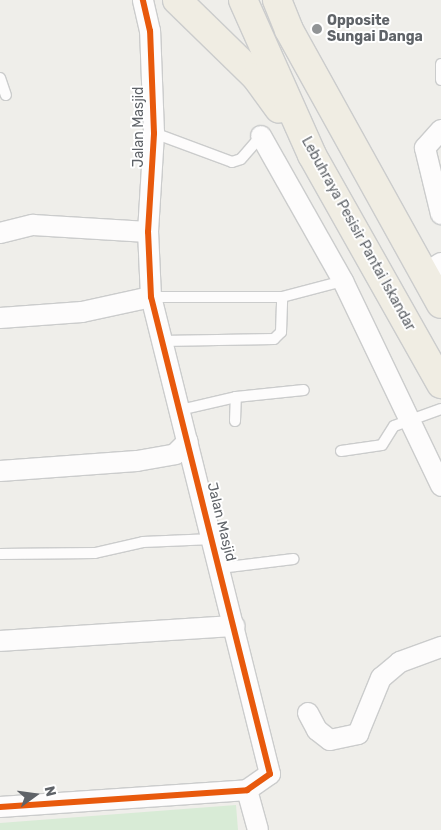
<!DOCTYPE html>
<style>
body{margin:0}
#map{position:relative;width:441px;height:830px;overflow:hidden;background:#efeeea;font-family:Rubik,sans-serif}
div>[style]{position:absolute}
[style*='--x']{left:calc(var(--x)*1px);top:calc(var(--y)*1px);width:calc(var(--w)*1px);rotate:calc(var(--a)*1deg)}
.green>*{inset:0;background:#d8ebd6}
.roads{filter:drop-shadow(1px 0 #cbcccc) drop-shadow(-1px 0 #cbcccc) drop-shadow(0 1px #cbcccc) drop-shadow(0 -1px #cbcccc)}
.lane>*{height:10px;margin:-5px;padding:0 5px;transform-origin:5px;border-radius:5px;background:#fdfcfc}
.street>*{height:20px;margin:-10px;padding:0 10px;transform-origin:10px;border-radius:10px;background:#fdfcfc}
.highway>*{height:28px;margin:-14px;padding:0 14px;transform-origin:14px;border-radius:14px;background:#f0ede3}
.cycleway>*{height:6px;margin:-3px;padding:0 3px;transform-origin:3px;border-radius:3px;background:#e8590c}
.dots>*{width:14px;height:14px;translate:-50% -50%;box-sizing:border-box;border:2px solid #fff;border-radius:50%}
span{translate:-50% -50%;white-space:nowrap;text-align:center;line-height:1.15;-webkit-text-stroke:4px #fff;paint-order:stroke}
.poi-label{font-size:14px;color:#5f6368;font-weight:700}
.left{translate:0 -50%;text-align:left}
.street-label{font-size:14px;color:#5f6368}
.north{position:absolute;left:10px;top:770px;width:50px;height:50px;-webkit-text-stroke:4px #fff;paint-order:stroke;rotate:76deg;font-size:14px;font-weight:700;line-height:20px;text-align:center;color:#5f6368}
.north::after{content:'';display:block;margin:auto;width:18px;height:22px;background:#5f6368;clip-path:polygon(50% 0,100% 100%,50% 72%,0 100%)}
</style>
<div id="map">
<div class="green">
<div style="clip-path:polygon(236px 805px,238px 830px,0 830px,0 823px)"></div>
</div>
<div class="roads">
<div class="lane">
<div style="--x:441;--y:64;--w:16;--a:90"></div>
<div style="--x:0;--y:78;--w:18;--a:71"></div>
<div style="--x:154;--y:133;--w:83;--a:20.4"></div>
<div style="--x:232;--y:162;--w:9;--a:-18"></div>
<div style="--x:241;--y:159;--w:30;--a:-49"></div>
<div style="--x:151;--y:297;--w:131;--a:0"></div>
<div style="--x:282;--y:297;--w:63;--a:-14.7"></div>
<div style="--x:162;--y:341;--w:112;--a:-1"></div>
<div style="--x:274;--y:339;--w:10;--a:-45"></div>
<div style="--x:281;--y:332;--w:35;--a:-88"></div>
<div style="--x:180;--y:410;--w:57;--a:-13.1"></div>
<div style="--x:236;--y:397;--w:68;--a:-5.9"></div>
<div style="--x:235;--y:421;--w:24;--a:-88"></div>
<div style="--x:341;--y:451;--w:41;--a:-8.3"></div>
<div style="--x:382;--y:445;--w:22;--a:-58"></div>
<div style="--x:394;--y:426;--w:50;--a:-19.9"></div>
<div style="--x:0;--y:554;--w:95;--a:-0.6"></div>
<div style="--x:95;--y:553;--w:49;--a:-12.9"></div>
<div style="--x:143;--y:542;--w:70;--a:-2.5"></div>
<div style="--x:220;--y:568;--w:74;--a:-7"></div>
</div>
<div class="street">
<div style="--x:441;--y:130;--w:24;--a:132"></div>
<div style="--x:425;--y:148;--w:68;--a:76.4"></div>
<div style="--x:261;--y:136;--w:167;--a:60.5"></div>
<div style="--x:343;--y:281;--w:227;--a:64.4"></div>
<div style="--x:0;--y:233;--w:34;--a:-14"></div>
<div style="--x:33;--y:225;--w:115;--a:3.5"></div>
<div style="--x:424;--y:274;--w:20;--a:-33"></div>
<div style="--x:0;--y:318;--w:82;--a:-4.2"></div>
<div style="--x:82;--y:312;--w:71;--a:-12.3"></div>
<div style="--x:0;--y:471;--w:137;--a:-4.2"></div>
<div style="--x:137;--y:461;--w:39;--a:-10"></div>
<div style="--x:175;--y:454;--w:18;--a:-45"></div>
<div style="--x:0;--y:641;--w:235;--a:-3.7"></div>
<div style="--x:308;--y:713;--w:19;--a:62"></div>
<div style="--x:317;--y:730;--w:16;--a:38"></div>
<div style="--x:330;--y:740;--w:29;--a:-12"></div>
<div style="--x:358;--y:734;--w:61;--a:-67.7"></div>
<div style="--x:381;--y:678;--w:25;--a:-40"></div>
<div style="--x:400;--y:662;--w:44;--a:-20.1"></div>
<div style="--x:247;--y:790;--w:41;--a:74.6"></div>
<div style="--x:0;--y:807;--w:248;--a:-3.9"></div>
<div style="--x:247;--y:790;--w:28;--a:-35"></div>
<div style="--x:270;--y:774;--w:492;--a:-104"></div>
<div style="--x:151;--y:297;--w:65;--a:-92.6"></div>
<div style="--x:148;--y:232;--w:99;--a:-86.5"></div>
<div style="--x:154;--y:133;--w:102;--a:-92.2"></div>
<div style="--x:150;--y:31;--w:32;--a:-103"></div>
</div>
<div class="highway">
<div style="--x:177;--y:0;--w:110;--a:44.3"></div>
<div style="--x:256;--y:77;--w:39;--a:54"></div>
<div style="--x:243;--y:0;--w:170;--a:66"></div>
<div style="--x:312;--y:155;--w:263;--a:60.6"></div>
<div style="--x:277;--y:0;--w:32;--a:68"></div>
<div style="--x:289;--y:30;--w:313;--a:61"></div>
</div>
</div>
<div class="cycleway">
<div style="--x:0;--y:807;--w:248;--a:-3.9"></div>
<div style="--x:247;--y:790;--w:28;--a:-35"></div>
<div style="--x:270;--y:774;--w:492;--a:-104"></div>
<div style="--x:151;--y:297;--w:65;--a:-92.6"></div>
<div style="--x:148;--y:232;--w:99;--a:-86.5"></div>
<div style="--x:154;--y:133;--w:102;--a:-92.2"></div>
<div style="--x:150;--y:31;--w:32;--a:-103"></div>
</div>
<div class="dots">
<div style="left:317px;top:29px;background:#919496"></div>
</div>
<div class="poi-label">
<span class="left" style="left:327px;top:29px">Opposite<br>Sungai Danga</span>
</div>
<div class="street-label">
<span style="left:139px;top:127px;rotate:-90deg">Jalan Masjid</span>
<span style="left:358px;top:234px;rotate:61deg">Lebuhraya Pesisir Pantai Iskandar</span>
<span style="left:221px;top:522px;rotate:76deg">Jalan Masjid</span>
</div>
<div class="north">N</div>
</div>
